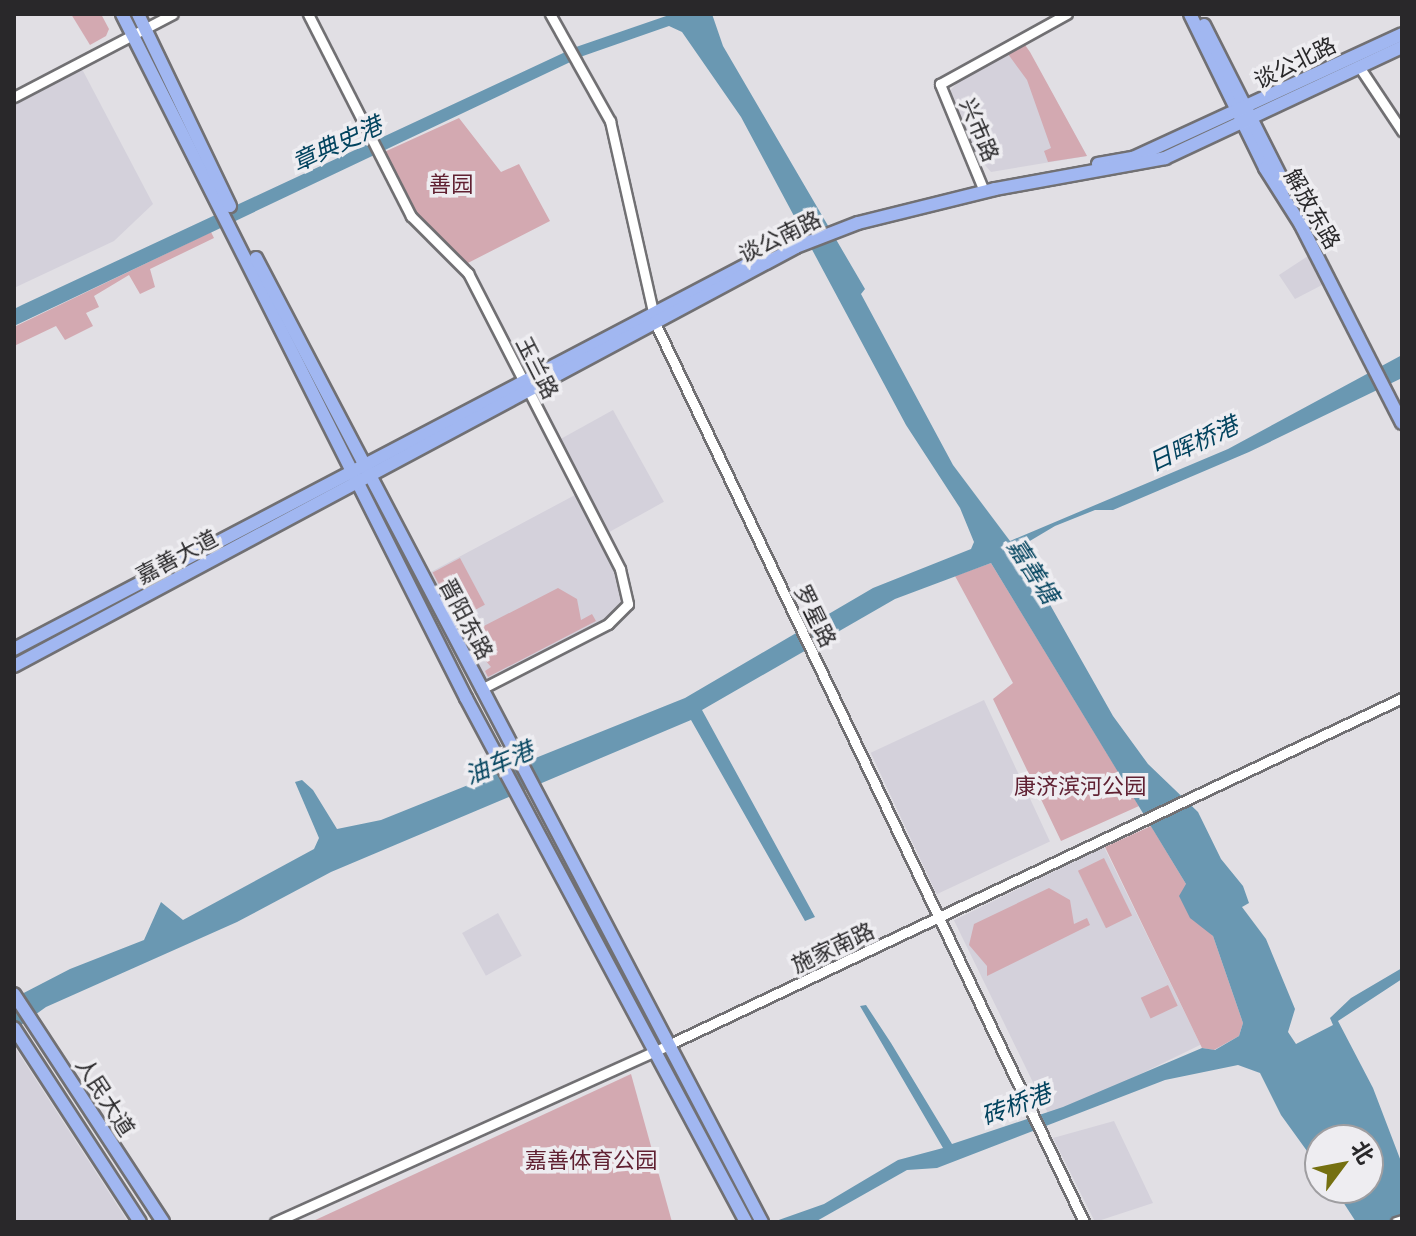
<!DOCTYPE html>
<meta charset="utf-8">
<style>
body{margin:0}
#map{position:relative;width:1416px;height:1236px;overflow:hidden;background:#e1dfe4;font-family:"Titillium Web","Noto Sans SC",sans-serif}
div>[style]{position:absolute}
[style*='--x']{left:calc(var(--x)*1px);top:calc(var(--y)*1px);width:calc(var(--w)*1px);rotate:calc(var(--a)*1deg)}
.built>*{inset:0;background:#d4d1db;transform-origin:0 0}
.green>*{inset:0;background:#d3a9b1;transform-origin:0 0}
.water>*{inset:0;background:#6a98b2}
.roads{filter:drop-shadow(2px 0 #717073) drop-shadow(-2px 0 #717073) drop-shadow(0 2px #717073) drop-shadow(0 -2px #717073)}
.minor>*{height:9px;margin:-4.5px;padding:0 4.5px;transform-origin:4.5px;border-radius:4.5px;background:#fff}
.major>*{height:12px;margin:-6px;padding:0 6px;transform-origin:6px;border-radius:6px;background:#a1b7f1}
span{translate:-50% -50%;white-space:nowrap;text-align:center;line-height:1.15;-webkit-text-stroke:7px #eeedf1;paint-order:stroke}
.street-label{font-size:22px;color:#29282a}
.park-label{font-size:22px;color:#602132}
.water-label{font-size:24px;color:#02435e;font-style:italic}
.frame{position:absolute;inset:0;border:16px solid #29282a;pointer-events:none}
.north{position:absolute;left:1304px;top:1124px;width:80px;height:80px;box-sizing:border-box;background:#eeedf1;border:2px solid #9f9ea1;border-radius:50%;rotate:58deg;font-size:22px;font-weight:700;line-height:32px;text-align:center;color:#29282a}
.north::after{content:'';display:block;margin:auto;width:28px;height:36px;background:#757010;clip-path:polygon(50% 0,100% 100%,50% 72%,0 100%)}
</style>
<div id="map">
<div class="built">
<div style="clip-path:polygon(1025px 45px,1087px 156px,991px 172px,971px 149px,950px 91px,961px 78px)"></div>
<div style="clip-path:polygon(82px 69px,153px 204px,114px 241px,14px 288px,14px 104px)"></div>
<div style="clip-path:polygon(1308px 256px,1322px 285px,1295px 299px,1279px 275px)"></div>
<div style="left:613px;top:410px;width:105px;height:64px;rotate:61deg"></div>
<div style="clip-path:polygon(575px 495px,615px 570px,622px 602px,606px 621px,484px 682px,427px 574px)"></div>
<div style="left:984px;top:700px;width:156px;height:125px;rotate:65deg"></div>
<div style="left:1104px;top:847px;width:220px;height:167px;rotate:64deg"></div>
<div style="left:498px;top:913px;width:49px;height:41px;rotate:61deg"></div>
<div style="clip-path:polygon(14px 1046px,99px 1177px,128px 1222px,14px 1222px)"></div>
<div style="clip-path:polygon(1114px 1121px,1153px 1203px,1095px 1222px,1053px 1138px)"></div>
</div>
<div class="green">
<div style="clip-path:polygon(71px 14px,101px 14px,109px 29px,106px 36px,90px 45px)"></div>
<div style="clip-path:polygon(1025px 45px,1030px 52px,1087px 156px,1048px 162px,1044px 151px,1051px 148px,1027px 80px,1008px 54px)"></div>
<div style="clip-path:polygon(459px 118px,501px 172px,519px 164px,550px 221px,464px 265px,413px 214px,382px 153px)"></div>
<div style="clip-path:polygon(211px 232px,214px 238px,150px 269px,155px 287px,140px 294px,129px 275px,94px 296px,99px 307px,86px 313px,93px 326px,65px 340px,56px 326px,14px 346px,14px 327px)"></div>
<div style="left:460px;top:558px;width:53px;height:31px;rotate:62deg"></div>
<div style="clip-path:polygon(991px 563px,1139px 806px,1061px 841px,993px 699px,1013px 683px,955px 576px)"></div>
<div style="clip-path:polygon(558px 588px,577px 599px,581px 620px,592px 614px,596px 621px,488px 677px,485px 671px,491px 667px,474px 647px,478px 629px)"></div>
<div style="clip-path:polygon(1151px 826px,1186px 884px,1199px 920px,1213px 936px,1243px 1023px,1239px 1036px,1214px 1050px,1202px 1048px,1105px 847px)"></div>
<div style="left:1104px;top:858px;width:64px;height:29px;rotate:64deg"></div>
<div style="clip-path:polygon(1049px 888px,1070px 900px,1074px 924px,1087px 918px,1090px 925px,987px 976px,987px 966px,969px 945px,974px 924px)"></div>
<div style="left:1168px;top:985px;width:23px;height:30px;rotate:65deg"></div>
<div style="clip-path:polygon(631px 1074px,672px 1222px,311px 1222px)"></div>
</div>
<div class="water">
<div style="clip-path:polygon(672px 14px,712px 14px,723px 46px,865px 289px,861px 294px,953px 465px,1010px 541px,1228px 449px,1402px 355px,1402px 378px,1249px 452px,1113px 510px,1095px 510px,1055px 526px,1018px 548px,1113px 716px,1148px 764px,1198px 812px,1221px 859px,1243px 886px,1249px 903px,1242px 907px,1266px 939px,1295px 1009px,1288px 1032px,1296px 1044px,1333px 1025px,1330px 1018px,1351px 998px,1402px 968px,1402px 979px,1338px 1021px,1373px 1088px,1402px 1164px,1402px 1222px,1356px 1222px,1334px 1188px,1368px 1188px,1368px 1140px,1320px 1140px,1320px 1169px,1281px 1115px,1260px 1073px,1238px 1065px,1165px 1080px,937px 1168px,907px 1170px,815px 1222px,773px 1222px,824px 1204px,898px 1160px,943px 1148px,860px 1006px,866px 1005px,891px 1043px,952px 1144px,1063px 1107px,1202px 1048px,1215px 1050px,1239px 1036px,1243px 1023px,1213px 936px,1190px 918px,1179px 896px,1186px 884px,991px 563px,895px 599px,702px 710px,815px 917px,805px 921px,691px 720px,331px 872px,237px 922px,46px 1007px,14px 1030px,14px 998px,70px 969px,144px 940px,161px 902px,183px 920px,314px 849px,319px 838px,295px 782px,302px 780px,313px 790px,337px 829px,381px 820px,685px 698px,873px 588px,971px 549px,974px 542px,960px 508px,906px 425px,741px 117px,682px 32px,669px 26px,583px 56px,14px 326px,14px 309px,22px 305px,576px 47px)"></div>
</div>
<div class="roads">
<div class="minor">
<div style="--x:308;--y:14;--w:227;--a:63"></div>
<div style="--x:411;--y:216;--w:81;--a:45"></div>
<div style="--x:468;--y:273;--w:333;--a:62.8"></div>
<div style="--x:620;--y:569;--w:36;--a:77"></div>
<div style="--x:628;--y:604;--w:28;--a:135"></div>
<div style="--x:608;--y:624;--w:143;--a:152.9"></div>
<div style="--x:550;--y:14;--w:123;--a:60.7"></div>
<div style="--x:610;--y:121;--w:209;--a:77.3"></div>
<div style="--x:656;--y:325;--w:994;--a:64.49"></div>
<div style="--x:1360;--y:68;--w:76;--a:56.3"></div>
<div style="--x:14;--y:97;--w:179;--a:-27.6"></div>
<div style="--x:984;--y:191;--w:116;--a:-112.4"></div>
<div style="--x:940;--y:84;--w:145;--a:-28.9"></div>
<div style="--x:275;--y:1222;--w:431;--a:-24.2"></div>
<div style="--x:668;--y:1045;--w:812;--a:-25.3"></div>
<div style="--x:1396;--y:1222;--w:6;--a:-18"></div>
</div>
<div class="major">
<div style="--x:122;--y:14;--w:766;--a:63.3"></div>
<div style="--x:466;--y:698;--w:594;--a:61.88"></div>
<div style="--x:138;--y:14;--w:213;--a:64.4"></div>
<div style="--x:1190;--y:14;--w:171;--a:64"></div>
<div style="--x:1265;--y:168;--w:67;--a:57.7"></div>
<div style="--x:1301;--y:225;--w:222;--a:63"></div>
<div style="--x:1204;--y:25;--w:182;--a:63.2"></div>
<div style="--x:1098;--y:164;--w:36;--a:-10"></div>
<div style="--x:1133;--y:158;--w:296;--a:-24.7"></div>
<div style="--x:256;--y:258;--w:1089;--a:62.31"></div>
<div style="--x:14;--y:649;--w:848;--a:-27.68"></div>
<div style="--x:14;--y:666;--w:887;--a:-28.18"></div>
<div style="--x:796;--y:247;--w:66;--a:-21.2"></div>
<div style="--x:858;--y:223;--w:141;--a:-13.9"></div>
<div style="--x:995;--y:189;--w:173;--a:-10.3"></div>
<div style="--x:1165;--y:158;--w:262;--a:-25.1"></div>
<div style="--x:14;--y:994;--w:272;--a:56.8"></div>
<div style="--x:14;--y:1028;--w:231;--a:57"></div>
</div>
</div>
<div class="street-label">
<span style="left:1295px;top:63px;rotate:-26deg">谈公北路</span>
<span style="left:979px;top:130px;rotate:67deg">兴市路</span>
<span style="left:1312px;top:209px;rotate:60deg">解放东路</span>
<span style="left:780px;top:237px;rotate:-26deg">谈公南路</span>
<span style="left:537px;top:368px;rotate:63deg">玉兰路</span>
<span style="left:177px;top:557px;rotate:-28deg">嘉善大道</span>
<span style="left:815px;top:616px;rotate:64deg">罗星路</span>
<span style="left:466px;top:619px;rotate:62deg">晋阳东路</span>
<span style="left:833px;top:948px;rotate:-25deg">施家南路</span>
<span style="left:105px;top:1097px;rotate:57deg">人民大道</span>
</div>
<div class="park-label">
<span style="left:451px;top:185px">善园</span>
<span style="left:1080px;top:787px">康济滨河公园</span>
<span style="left:591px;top:1161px">嘉善体育公园</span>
</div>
<div class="water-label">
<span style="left:337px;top:144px;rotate:-25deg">章典史港</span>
<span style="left:1193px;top:444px;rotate:-25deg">日晖桥港</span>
<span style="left:1033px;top:571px;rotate:57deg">嘉善塘</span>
<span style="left:499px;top:763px;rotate:-23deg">油车港</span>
<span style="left:1016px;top:1105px;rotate:-21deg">砖桥港</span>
</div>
<div class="frame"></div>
<div class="north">北</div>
</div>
